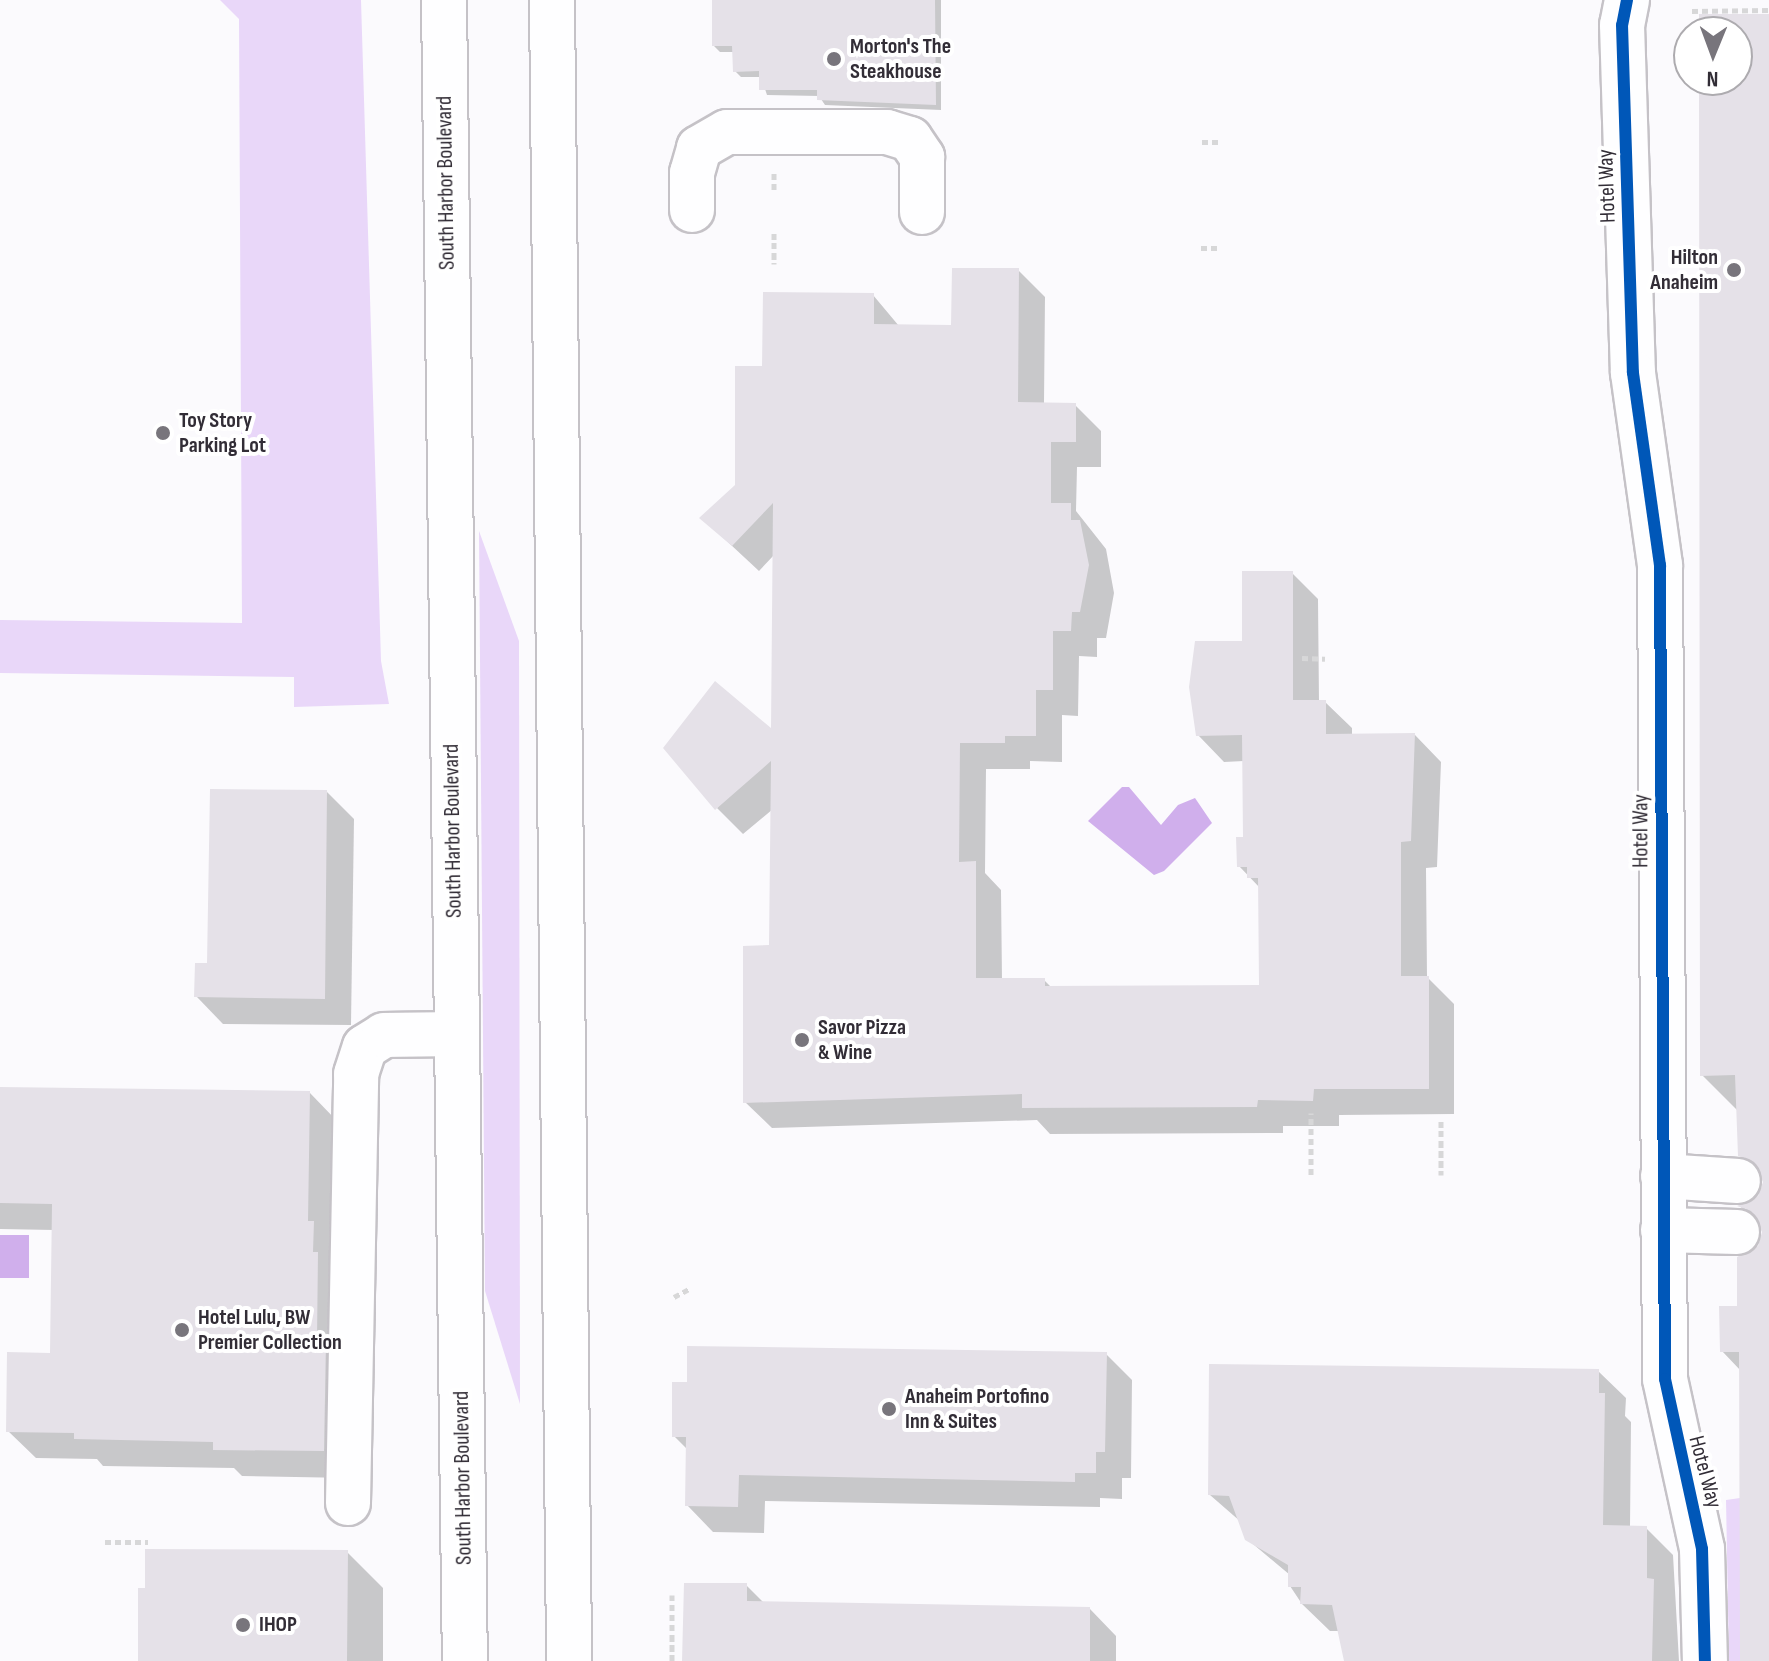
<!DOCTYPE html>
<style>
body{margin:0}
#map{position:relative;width:1769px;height:1661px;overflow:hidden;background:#fbfafd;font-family:"Sofia Sans Condensed",sans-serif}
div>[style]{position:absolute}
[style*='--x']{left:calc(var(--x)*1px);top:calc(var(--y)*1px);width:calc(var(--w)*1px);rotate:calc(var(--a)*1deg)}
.green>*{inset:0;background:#e9d7f9}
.water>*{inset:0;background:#d0afec;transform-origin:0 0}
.shadow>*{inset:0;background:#0003}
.building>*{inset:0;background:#e5e1e8}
.path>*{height:5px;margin-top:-2.5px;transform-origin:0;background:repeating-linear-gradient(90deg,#d7d7d8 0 6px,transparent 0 10px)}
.roads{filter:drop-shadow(2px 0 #c5c2c7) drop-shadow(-2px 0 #c5c2c7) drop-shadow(0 2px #c5c2c7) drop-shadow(0 -2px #c5c2c7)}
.minor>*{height:44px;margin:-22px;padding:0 22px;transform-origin:22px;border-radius:22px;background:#fefeff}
.major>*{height:44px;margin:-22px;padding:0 22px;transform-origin:22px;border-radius:22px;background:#fefeff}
.cycleway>*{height:12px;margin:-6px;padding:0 6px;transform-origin:6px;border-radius:6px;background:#0057b8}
.dots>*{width:22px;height:22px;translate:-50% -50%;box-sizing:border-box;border:4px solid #fff;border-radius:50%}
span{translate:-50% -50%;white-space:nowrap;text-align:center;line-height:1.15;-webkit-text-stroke:8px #fff;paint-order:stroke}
.poi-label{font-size:22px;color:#322d36;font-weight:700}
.left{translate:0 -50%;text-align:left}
.right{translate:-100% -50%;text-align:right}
.street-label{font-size:22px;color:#322d36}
.north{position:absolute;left:1673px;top:16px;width:80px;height:80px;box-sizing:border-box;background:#fff;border:2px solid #adabaf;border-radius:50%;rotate:181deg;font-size:22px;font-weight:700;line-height:32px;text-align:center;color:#322d36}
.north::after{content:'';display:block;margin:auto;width:28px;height:36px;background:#78757c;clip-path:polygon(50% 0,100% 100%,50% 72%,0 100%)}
</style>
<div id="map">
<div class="green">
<div style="clip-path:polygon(220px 0,361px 0,381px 661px,389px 704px,294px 707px,294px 677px,0 673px,0 620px,242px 623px,239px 19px)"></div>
<div style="clip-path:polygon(479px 531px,519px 641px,520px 1404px,485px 1291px)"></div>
<div style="clip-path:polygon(1740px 1498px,1740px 1661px,1729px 1661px,1726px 1500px)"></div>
</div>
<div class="water">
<div style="clip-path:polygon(1122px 787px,1129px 787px,1161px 825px,1178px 805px,1195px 798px,1212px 823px,1164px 871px,1154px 875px,1088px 821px)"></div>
<div style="left:0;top:1235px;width:29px;height:43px"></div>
</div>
<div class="shadow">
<div style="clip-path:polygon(714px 0,941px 0,941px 110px,825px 105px,819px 96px,767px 95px,761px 77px,741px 77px,735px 71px,734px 52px,720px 52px,714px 46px)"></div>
<div style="clip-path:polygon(1769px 16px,1769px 1661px,1742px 1661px,1741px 1371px,1722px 1351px,1764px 1232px,1740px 1206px,1760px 1197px,1764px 1179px,1740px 1155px,1738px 1111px,1702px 1075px,1701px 80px,1737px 80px,1737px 32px,1701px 32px)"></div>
<div style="clip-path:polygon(1018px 270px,1045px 297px,1044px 404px,1075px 405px,1101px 431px,1101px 467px,1077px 467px,1076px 511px,1106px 549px,1114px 593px,1106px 638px,1097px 638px,1097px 657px,1079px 656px,1078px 716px,1062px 715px,1062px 762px,1030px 761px,1030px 769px,986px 769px,985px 873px,1001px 890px,1002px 980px,1044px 980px,1052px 988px,1261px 987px,1260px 888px,1239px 866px,1245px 839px,1244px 761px,1224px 762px,1198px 735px,1244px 643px,1292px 573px,1318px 599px,1319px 702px,1325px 702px,1352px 728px,1352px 736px,1415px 735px,1441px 762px,1437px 867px,1426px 868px,1427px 977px,1454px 1004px,1454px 1114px,1339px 1115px,1339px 1126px,1283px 1126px,1283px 1133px,1050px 1134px,1037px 1120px,772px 1128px,745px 1102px,771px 947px,773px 809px,743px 834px,717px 808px,773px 732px,774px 555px,759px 571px,702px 518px,737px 486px,764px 368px,873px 295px,899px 326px,953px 327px)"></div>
<div style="clip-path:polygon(327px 792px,354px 819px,351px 1025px,223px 1024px,196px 996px,209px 965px)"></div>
<div style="clip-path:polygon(0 1089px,310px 1093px,337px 1121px,350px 1478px,242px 1476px,234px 1468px,103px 1466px,97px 1459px,36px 1458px,8px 1431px,52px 1355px,54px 1230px,0 1229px)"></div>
<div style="clip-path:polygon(1106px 1354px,1132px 1380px,1131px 1478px,1122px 1478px,1122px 1499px,1100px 1498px,1100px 1507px,765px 1501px,764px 1533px,713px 1532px,687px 1505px,688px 1450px,674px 1436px)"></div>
<div style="clip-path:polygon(1598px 1371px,1626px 1398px,1625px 1416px,1631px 1422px,1630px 1528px,1646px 1528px,1673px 1555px,1679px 1661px,1346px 1661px,1340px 1631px,1330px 1631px,1302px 1604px,1290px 1586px,1290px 1575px,1247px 1539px,1241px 1522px,1210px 1495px)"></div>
<div style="clip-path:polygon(347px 1552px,383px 1588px,383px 1661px,140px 1661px)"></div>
<div style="clip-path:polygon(746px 1585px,764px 1603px,1090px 1609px,1116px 1636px,1116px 1661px,685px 1661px)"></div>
</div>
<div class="building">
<div style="clip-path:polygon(712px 0,935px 0,936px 105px,817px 100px,817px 90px,759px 90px,759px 71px,733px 72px,732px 46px,712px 46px)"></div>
<div style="clip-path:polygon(1699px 14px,1769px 14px,1769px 1661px,1740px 1661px,1739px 1352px,1720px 1352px,1719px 1306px,1737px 1306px,1737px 1257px,1758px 1246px,1762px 1232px,1751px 1211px,1737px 1206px,1758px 1196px,1763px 1182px,1752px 1161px,1738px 1156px,1735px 1075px,1700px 1076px,1699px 80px,1737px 80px,1737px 32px,1699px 32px)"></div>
<div style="clip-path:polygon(952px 268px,1019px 268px,1018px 402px,1076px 403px,1076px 442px,1051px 442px,1051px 503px,1071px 503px,1071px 520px,1080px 520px,1089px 565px,1080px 612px,1072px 612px,1071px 631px,1053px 631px,1053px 690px,1036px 690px,1036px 736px,1005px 736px,1005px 743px,960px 743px,959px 862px,976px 861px,976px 978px,1045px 978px,1045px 986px,1259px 985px,1258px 878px,1247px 878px,1247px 867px,1237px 867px,1236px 837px,1243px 837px,1242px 735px,1196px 736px,1189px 687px,1195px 641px,1242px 641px,1242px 571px,1293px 571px,1293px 700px,1326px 700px,1326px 734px,1415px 733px,1411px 841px,1401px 842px,1401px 976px,1429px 976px,1429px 1089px,1314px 1089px,1313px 1101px,1258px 1100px,1257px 1107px,1022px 1108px,1022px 1094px,743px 1103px,743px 946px,769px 945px,771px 761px,715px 810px,663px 748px,715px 681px,771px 728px,773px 503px,732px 546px,699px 518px,735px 485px,735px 366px,762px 366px,763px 292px,874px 293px,874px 324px,951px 325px)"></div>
<div style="clip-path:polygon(210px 789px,327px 790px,325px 999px,194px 997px,195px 963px,207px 963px)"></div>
<div style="clip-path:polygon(0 1087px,310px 1091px,308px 1221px,314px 1221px,313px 1252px,318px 1252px,317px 1340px,326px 1341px,324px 1451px,213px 1450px,213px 1442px,74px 1439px,74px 1433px,6px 1432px,7px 1352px,50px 1353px,52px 1204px,0 1203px)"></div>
<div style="clip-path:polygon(687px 1346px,1107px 1352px,1105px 1452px,1096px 1452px,1096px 1473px,1075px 1473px,1075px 1482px,739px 1475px,738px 1507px,685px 1506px,686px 1437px,672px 1437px,672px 1382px,687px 1382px)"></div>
<div style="clip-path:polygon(1209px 1364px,1599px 1369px,1599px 1393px,1605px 1393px,1603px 1525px,1647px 1526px,1647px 1578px,1654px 1579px,1652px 1661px,1344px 1661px,1332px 1605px,1300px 1604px,1301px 1587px,1288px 1587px,1288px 1565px,1245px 1540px,1229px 1496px,1208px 1495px)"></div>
<div style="clip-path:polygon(145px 1549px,348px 1550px,347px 1661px,138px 1661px,138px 1588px,145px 1588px)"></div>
<div style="clip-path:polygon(684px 1583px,747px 1583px,747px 1601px,1090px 1607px,1090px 1661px,682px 1661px)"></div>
</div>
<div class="path">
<div style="--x:1692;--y:11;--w:77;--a:-0.7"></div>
<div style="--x:1202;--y:142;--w:16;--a:0"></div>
<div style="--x:774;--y:173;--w:19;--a:90"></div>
<div style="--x:774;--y:233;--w:31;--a:90"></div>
<div style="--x:1201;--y:248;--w:17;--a:0"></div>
<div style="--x:1302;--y:658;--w:23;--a:2"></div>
<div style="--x:1441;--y:1121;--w:54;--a:90"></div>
<div style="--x:1311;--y:1175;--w:62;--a:-90"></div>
<div style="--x:674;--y:1297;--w:17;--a:-28"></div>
<div style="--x:105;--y:1542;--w:43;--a:0"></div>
<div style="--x:672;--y:1595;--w:66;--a:90"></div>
</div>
<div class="roads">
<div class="minor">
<div style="--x:1627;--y:0;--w:25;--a:101"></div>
<div style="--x:1622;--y:25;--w:348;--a:88.2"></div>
<div style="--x:1633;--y:373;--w:194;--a:82"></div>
<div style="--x:1660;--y:565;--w:814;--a:89.65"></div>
<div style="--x:1665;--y:1379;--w:174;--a:77.7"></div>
<div style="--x:1702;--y:1549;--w:112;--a:88.5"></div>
<div style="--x:692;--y:210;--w:37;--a:-90"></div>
<div style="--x:692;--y:173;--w:26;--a:-74"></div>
<div style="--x:699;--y:148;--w:32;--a:-30"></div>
<div style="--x:727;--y:132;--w:160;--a:0"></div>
<div style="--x:887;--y:132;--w:24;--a:17"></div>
<div style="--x:910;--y:139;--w:22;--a:56"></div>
<div style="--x:922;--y:157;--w:55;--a:90"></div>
<div style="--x:1663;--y:1176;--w:75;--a:3.8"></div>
<div style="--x:1663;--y:1230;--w:74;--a:1.5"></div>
<div style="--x:348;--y:1503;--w:429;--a:-88.9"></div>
<div style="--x:356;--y:1074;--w:28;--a:-72"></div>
<div style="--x:365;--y:1047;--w:22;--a:-32"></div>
<div style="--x:384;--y:1035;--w:71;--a:-0.8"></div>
</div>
<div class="major">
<div style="--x:444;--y:0;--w:1661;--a:89.28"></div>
<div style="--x:552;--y:0;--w:1661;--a:89.41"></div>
</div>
</div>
<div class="cycleway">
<div style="--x:1627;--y:0;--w:25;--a:101"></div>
<div style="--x:1622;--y:25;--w:348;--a:88.2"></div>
<div style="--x:1633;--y:373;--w:194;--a:82"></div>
<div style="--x:1660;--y:565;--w:814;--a:89.65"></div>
<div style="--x:1665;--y:1379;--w:174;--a:77.7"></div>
<div style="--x:1702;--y:1549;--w:112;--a:88.5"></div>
</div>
<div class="dots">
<div style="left:834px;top:59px;background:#78757c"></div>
<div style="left:1734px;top:270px;background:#78757c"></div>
<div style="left:163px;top:433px;background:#78757c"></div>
<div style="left:802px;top:1040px;background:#78757c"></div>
<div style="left:182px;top:1330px;background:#78757c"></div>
<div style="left:889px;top:1409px;background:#78757c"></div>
<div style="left:243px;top:1625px;background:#78757c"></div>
</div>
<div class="poi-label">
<span class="left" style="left:850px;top:59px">Morton's The<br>Steakhouse</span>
<span class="right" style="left:1718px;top:270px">Hilton<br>Anaheim</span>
<span class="left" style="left:179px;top:433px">Toy Story<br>Parking Lot</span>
<span class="left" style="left:818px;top:1040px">Savor Pizza<br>&amp; Wine</span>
<span class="left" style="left:198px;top:1330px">Hotel Lulu, BW<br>Premier Collection</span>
<span class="left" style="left:905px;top:1409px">Anaheim Portofino<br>Inn &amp; Suites</span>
<span class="left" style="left:259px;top:1625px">IHOP</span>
</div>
<div class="street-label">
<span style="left:446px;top:183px;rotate:-91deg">South Harbor Boulevard</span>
<span style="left:1607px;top:186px;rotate:-92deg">Hotel Way</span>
<span style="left:453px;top:831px;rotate:-91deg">South Harbor Boulevard</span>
<span style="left:1641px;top:831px;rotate:-90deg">Hotel Way</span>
<span style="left:1705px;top:1472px;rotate:75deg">Hotel Way</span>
<span style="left:463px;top:1478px;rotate:-91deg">South Harbor Boulevard</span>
</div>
<div class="north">N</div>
</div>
